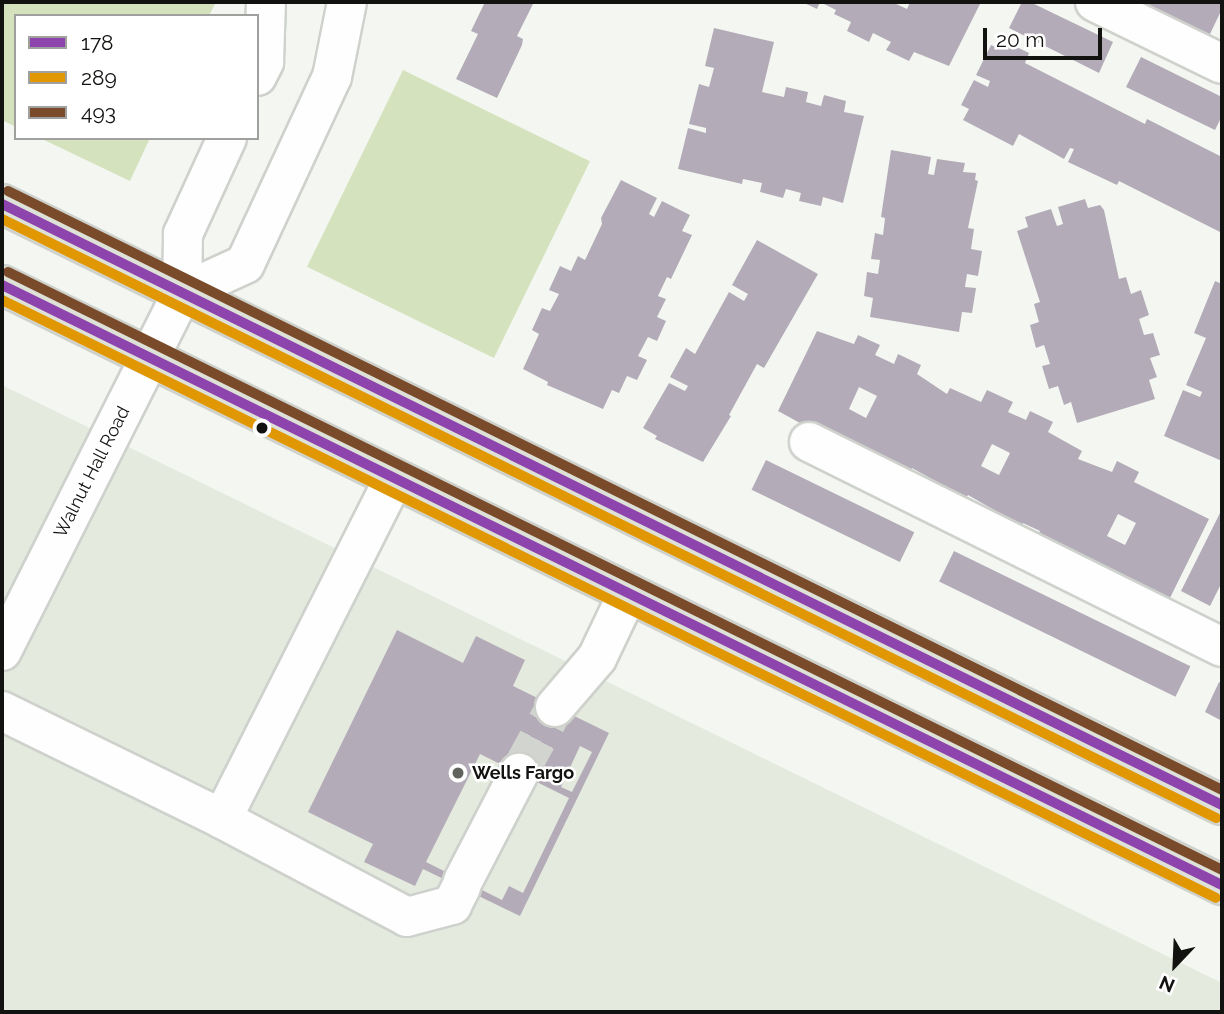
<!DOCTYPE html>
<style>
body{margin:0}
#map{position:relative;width:1224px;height:1014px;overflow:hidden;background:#f4f7f1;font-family:Raleway,sans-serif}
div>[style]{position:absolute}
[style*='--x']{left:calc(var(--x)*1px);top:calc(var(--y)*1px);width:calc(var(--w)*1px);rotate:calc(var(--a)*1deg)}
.built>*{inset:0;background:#e5eade}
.green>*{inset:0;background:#d4e2be;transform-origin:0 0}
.building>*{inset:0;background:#b3acb8;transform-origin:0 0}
.minor-tunnel>*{height:38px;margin-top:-19px;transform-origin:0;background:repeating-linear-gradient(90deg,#d2d5cf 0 38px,transparent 0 57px)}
.roads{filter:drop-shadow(2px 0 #ced1cc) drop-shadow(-2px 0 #ced1cc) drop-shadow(0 2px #ced1cc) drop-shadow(0 -2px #ced1cc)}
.minor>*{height:38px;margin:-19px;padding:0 19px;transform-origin:19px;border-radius:19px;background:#fdfefd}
.major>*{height:38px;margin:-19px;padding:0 19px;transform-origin:19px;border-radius:19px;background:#dee1d7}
.bus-1>*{height:10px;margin:-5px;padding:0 5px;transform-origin:5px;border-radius:5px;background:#8e44ad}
.bus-2>*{height:10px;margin:-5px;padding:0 5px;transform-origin:5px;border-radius:5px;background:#e09702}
.bus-3>*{height:10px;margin:-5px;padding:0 5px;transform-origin:5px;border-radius:5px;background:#7a4b2a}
.dots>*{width:19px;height:19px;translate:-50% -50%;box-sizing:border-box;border:4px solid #fff;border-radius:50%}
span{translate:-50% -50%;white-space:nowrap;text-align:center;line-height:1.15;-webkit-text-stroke:5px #fff;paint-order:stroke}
.street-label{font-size:18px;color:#121310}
.poi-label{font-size:18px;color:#121310;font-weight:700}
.left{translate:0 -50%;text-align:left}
.frame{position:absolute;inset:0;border:4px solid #121310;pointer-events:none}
.legend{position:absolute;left:14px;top:14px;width:245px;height:126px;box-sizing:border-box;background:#fff;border:2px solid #a0a19f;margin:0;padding:9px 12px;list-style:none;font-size:21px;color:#121310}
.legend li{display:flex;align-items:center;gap:14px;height:35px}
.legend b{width:35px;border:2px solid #a0a19f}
.north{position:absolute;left:1140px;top:930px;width:70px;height:70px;-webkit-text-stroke:5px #fff;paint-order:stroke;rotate:203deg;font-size:19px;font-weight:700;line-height:28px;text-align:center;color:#121310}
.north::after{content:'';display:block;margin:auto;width:24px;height:32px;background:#121310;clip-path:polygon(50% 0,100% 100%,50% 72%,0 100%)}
.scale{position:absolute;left:983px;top:28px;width:119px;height:32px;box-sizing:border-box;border:4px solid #121310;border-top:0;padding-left:9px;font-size:21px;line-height:24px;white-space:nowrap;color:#121310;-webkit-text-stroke:5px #fff;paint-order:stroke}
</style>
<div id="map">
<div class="built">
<div style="clip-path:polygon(2px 385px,1222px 983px,1222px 1012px,2px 1012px)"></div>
</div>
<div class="green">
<div style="clip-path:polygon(2px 2px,216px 2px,209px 16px,16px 16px,16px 127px,2px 120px)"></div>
<div style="left:403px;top:70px;width:208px;height:219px;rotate:26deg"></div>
<div style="clip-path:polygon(40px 138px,150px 138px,130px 181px)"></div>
</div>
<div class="building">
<div style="clip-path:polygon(485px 2px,534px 2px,517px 36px,523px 39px,522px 45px,497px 98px,456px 79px,478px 34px,471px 31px)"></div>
<div style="clip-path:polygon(802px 2px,892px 2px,907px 9px,910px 2px,981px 2px,949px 66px,914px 52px,909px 61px,886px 50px,891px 42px,873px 33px,869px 42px,847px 31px,851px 22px,834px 14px,836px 10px,820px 2px,817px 9px)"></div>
<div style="clip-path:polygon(1022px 2px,1030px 2px,1113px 42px,1099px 73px,1009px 28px)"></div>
<div style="clip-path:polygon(1138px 2px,1215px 2px,1222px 5px,1222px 9px,1209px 36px)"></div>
<div style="clip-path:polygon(714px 28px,774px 42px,762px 92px,784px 97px,786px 87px,808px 92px,806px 102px,821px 106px,824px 95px,846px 101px,844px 112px,864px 116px,843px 203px,823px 197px,821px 206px,799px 201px,801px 193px,786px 189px,783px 198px,760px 192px,762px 183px,743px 179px,742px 184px,678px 169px,688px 128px,706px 133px,706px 128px,689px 124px,699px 84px,709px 87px,714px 68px,705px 66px)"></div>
<div style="clip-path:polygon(1004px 41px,1029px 53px,1025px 63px,1145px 124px,1147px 119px,1222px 157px,1222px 233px,1119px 181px,1117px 185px,1068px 162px,1074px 149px,1070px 148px,1064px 159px,1019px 134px,1013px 146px,963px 120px,969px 109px,961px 105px,974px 80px,988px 87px,990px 81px,976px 75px,991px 45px,1000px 49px)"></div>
<div style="clip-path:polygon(1141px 57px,1222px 97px,1222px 116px,1215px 130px,1126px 87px)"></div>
<div style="clip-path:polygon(891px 150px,931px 157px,928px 174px,934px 175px,937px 159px,965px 163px,963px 172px,976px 173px,975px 180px,978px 181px,968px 228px,974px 229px,971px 249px,982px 251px,978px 276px,967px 274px,965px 287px,976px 288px,972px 313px,962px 312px,959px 332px,870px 317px,873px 298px,864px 296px,867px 272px,878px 274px,880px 260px,871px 259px,875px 233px,883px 235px,885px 218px,881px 217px)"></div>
<div style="clip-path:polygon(621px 180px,657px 198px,649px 214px,654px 217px,662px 201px,690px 215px,682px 231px,692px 235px,671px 279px,667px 277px,658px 296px,666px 299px,657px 317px,666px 321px,657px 341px,648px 337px,638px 356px,647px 360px,637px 380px,627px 376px,619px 393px,612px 390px,603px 409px,547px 385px,548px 382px,523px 369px,539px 334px,532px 330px,542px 308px,550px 311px,559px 294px,549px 290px,560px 266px,571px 271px,578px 256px,585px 260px,602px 224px,601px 218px)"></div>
<div style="clip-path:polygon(1085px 199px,1088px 208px,1100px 205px,1104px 210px,1119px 279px,1126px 277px,1131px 294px,1141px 290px,1149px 315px,1139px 319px,1144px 335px,1153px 333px,1160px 355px,1150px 358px,1157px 377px,1149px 380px,1155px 399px,1077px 423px,1071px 402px,1064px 405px,1058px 386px,1049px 389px,1042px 366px,1050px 364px,1044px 345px,1036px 348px,1030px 325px,1039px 322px,1034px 304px,1040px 302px,1017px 231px,1028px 227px,1025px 217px,1051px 209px,1057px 226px,1063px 224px,1058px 207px)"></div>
<div style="clip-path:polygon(757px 240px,818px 274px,764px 368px,757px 364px,729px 415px,731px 416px,703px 462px,655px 439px,657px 436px,643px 428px,669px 383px,685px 391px,688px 386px,670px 377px,686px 348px,695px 354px,729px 292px,744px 301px,748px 294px,732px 285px)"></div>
<div style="clip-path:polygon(1215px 281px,1222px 284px,1222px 461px,1164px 436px,1183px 390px,1200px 397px,1202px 392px,1186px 385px,1206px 338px,1194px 333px)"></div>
<div style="clip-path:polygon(evenodd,817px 331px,854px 344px,858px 335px,880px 345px,875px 355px,894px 364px,898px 354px,921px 365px,917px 374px,947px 394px,950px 388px,981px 402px,987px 390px,1013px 402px,1008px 412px,1026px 420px,1030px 411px,1053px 422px,1048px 432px,1082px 451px,1078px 459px,1112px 472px,1117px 461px,1139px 472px,1134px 482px,1209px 519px,1168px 602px,1037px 537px,1040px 531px,1023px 523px,1022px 526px,968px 495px,966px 498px,912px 468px,909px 474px,833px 441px,778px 411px,817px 331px,859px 387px,877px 396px,866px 418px,849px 409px,859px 387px,817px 331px,992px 444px,1010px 453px,999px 475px,981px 466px,992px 444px,817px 331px,1118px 514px,1136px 523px,1125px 545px,1107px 536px,1118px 514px)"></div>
<div style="left:766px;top:460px;width:165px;height:33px;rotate:26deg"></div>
<div style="clip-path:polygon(1222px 509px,1222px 582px,1210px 606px,1181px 591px)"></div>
<div style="left:954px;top:551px;width:263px;height:34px;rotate:26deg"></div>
<div style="clip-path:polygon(evenodd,397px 630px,463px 663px,476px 636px,525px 660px,513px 686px,609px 733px,520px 916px,423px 869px,415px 886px,364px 862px,373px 844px,308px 812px,397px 630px,580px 746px,592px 752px,572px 792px,561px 787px,580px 746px,397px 630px,480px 754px,569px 798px,523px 893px,509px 886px,502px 900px,426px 862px,480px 754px)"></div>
<div style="clip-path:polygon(1219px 682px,1222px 684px,1222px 721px,1205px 712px)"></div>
</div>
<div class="minor-tunnel">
<div style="--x:519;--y:773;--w:75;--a:-61.4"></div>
</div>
<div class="roads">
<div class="minor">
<div style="--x:1095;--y:2;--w:141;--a:26"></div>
<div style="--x:257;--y:76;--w:16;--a:-63"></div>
<div style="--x:264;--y:62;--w:60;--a:-88.1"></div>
<div style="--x:182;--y:293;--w:69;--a:-24.7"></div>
<div style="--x:245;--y:264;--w:206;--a:-65.1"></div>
<div style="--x:332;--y:77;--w:76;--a:-78.7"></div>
<div style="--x:809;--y:442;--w:461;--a:26.4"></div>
<div style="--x:2;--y:651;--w:401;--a:-63.3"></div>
<div style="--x:182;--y:293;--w:59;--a:-89"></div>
<div style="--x:183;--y:234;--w:106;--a:-65.4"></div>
<div style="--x:555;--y:707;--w:65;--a:-49.4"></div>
<div style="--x:597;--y:658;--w:72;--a:-64.5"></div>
<div style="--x:2;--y:711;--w:245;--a:26.1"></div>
<div style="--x:222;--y:819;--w:382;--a:-63.2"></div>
<div style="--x:222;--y:819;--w:209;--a:27.9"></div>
<div style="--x:407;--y:917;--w:47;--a:-14.9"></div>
<div style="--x:452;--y:905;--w:20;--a:-63"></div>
<div style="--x:463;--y:881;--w:122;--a:-62.6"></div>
</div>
<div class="major">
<div style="--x:2;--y:204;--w:1360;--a:26.23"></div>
<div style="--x:2;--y:285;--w:1360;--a:26.19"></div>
</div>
</div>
<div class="bus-1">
<div style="--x:2;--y:204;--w:1360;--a:26.23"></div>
<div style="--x:2;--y:285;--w:1360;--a:26.19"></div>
</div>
<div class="bus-2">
<div style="--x:2;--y:219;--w:1354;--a:26.26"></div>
<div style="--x:2;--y:300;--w:1353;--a:26.22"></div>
</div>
<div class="bus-3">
<div style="--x:8;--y:191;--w:1354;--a:26.26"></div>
<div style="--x:8;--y:272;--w:1353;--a:26.22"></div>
</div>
<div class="dots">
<div style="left:262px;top:428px;background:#121310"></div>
<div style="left:458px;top:773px;background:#61635f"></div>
</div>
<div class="street-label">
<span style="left:92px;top:472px;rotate:-63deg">Walnut Hall Road</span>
</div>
<div class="poi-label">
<span class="left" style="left:472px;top:773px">Wells Fargo</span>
</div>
<div class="frame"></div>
<ul class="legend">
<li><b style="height:9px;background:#8e44ad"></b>178</li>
<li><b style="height:9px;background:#e09702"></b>289</li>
<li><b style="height:9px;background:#7a4b2a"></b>493</li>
</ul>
<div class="north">N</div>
<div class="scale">20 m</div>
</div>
